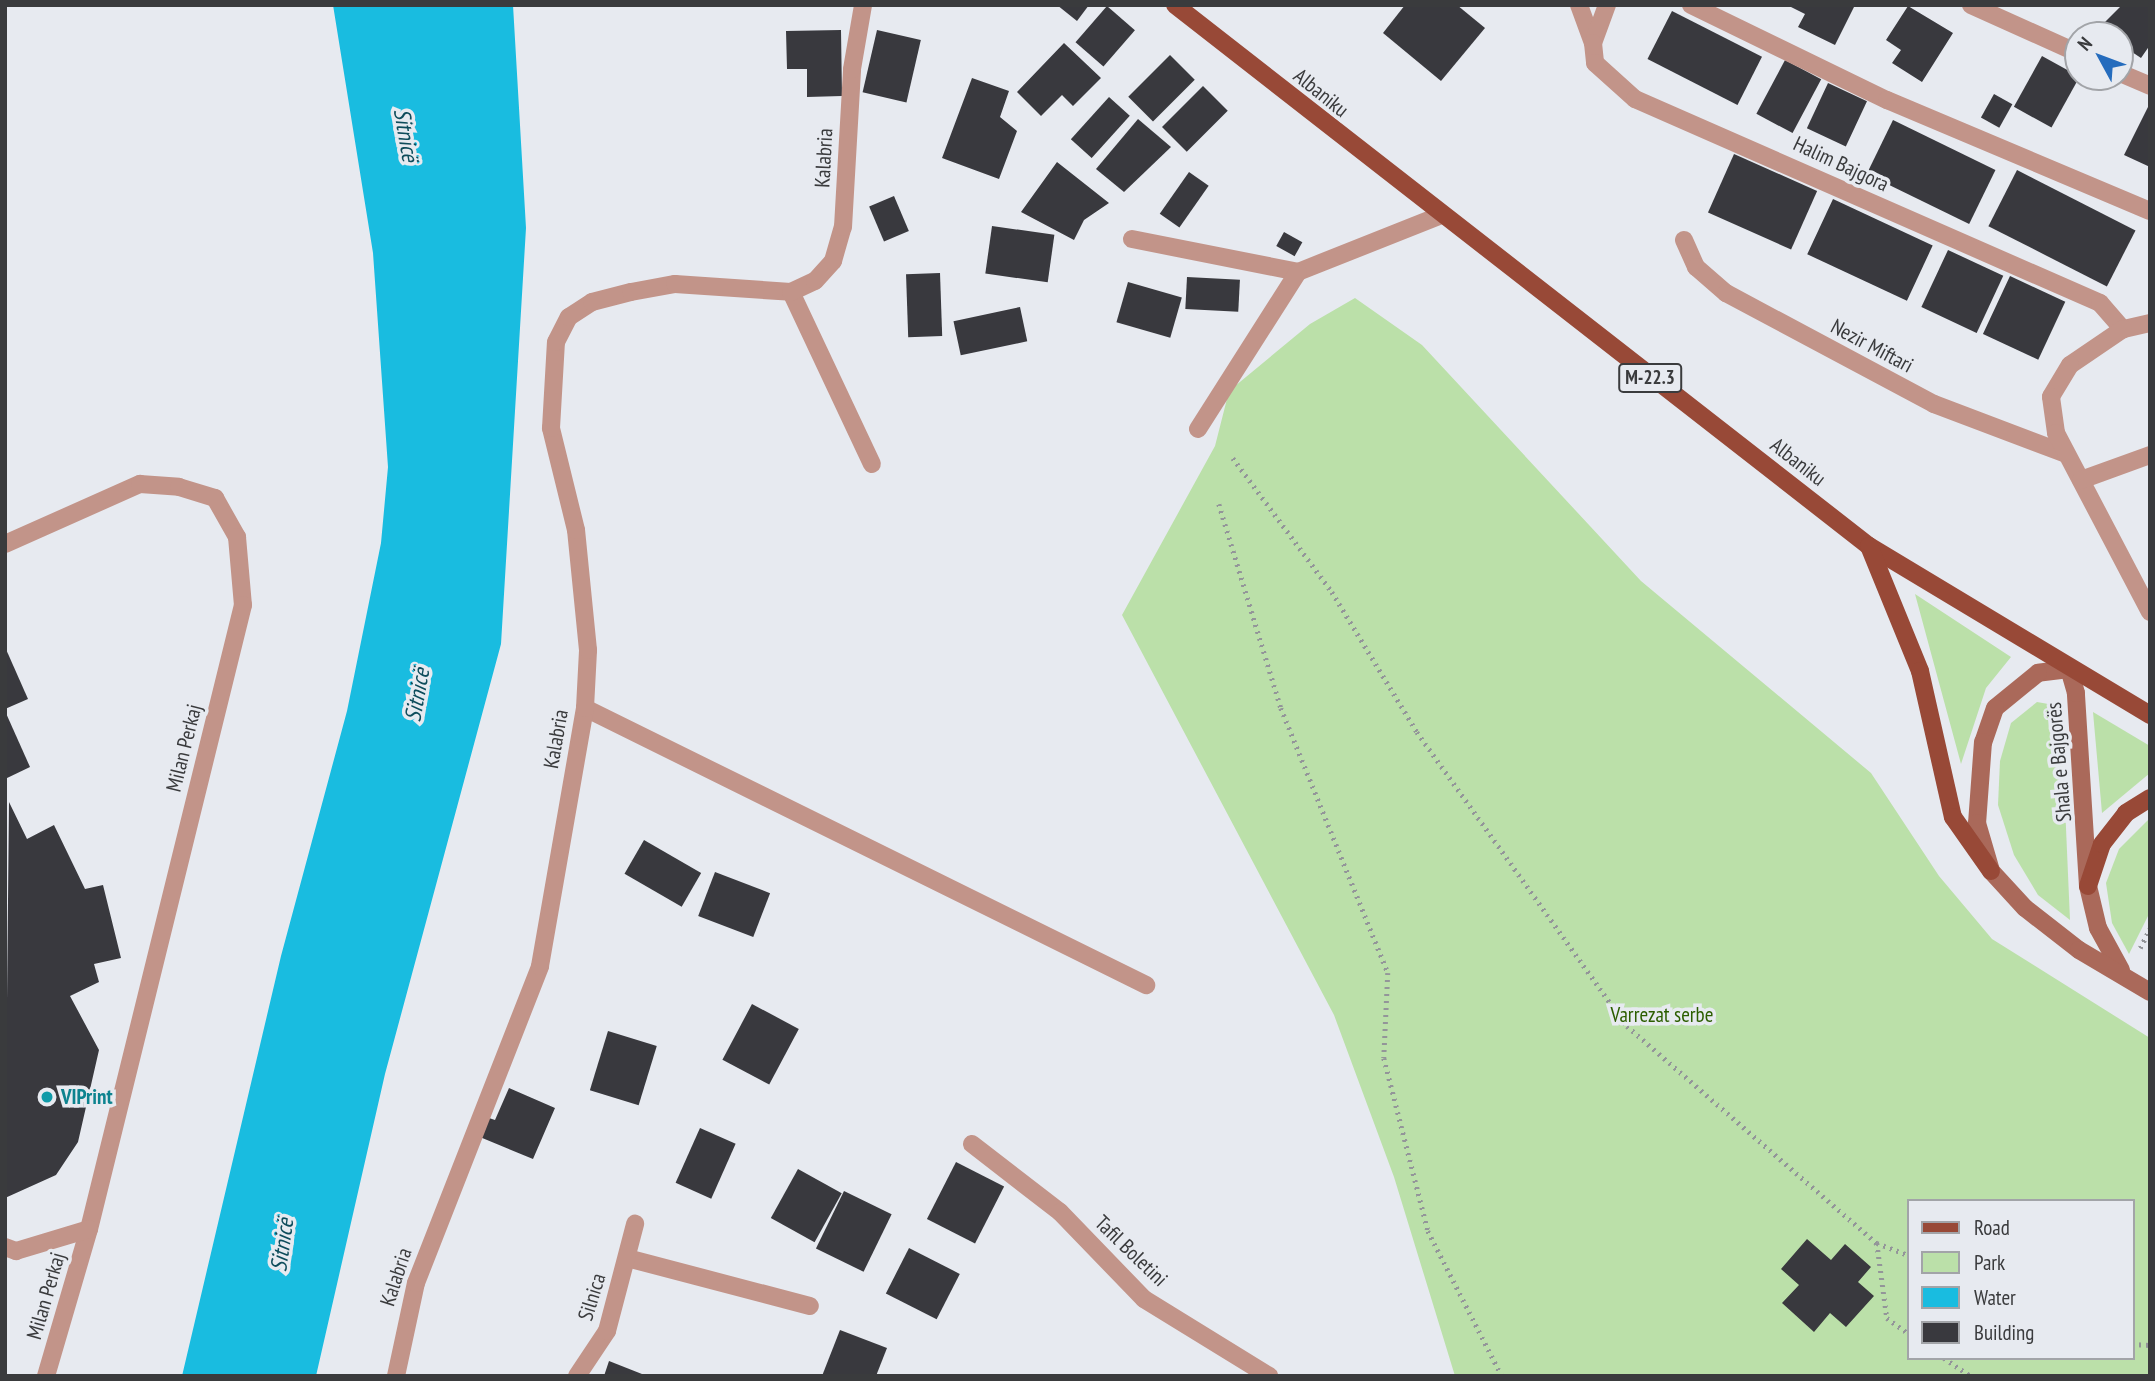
<!DOCTYPE html>
<meta charset="utf-8">
<style>
body{margin:0}
#map{position:relative;width:2155px;height:1381px;overflow:hidden;background:#e7eaf0;font-family:"PT Sans Narrow",sans-serif}
div>[style]{position:absolute}
[style*='--x']{left:calc(var(--x)*1px);top:calc(var(--y)*1px);width:calc(var(--w)*1px);rotate:calc(var(--a)*1deg)}
.green>*{inset:0;background:#bbe0a9}
.water>*{inset:0;background:#19bce0}
.building>*{inset:0;background:#39393e;transform-origin:0 0}
.path>*{height:4.5px;margin-top:-2.25px;transform-origin:0;background:repeating-linear-gradient(90deg,#939599 0 2px,transparent 0 7px)}
.minor>*{height:18px;margin:-9px;padding:0 9px;transform-origin:9px;border-radius:9px;background:#c29489}
.secondary>*{height:18px;margin:-9px;padding:0 9px;transform-origin:9px;border-radius:9px;background:#aa695a}
.primary>*{height:18px;margin:-9px;padding:0 9px;transform-origin:9px;border-radius:9px;background:#984937}
.dots>*{width:19px;height:19px;translate:-50% -50%;box-sizing:border-box;border:4px solid #e7eaf0;border-radius:50%}
span{translate:-50% -50%;white-space:nowrap;text-align:center;line-height:1.15;-webkit-text-stroke:7px #e7eaf0;paint-order:stroke}
.shield-label span{padding:2px 5px;background:#e7eaf0;border:2px solid;border-radius:5px;-webkit-text-stroke-width:0}
.shield-label{font-size:19px;color:#3a3b3d;font-weight:700}
.street-label{font-size:21px;color:#3a3b3d}
.park-label{font-size:21px;color:#2c5e00}
.culture-label{font-size:21px;color:#0d838f;font-weight:700}
.left{translate:0 -50%;text-align:left}
.water-label{font-size:23px;color:#0e4c5b;font-style:italic}
.frame{position:absolute;inset:0;border:7px solid #3a3b3d;pointer-events:none}
.legend{position:absolute;left:1907px;top:1199px;width:228px;height:161px;box-sizing:border-box;background:#e7eaf0;border:2px solid #a2a4a8;margin:0;padding:9px 12px;list-style:none;font-size:21px;color:#3a3b3d}
.legend li{display:flex;align-items:center;gap:14px;height:35px}
.legend b{width:35px;border:2px solid #a2a4a8}
.north{position:absolute;left:2064px;top:21px;width:70px;height:70px;box-sizing:border-box;background:#e7eaf0;border:2px solid #a2a4a8;border-radius:50%;rotate:311deg;font-size:19px;font-weight:700;line-height:28px;text-align:center;color:#3a3b3d}
.north::after{content:'';display:block;margin:auto;width:24px;height:32px;background:#256cbd;clip-path:polygon(50% 0,100% 100%,50% 72%,0 100%)}
</style>
<div id="map">
<div class="green">
<div style="clip-path:polygon(evenodd,1355px 298px,1422px 345px,1641px 581px,1871px 773px,1939px 876px,1992px 939px,2150px 1038px,2150px 1376px,1455px 1376px,1394px 1177px,1334px 1015px,1122px 615px,1215px 446px,1229px 391px,1310px 324px,1355px 298px,1908px 1201px,2132px 1201px,2132px 1358px,1908px 1358px,1908px 1201px)"></div>
<div style="clip-path:polygon(1915px 594px,2011px 657px,1986px 688px,1961px 764px)"></div>
<div style="clip-path:polygon(2037px 702px,2054px 705px,2062px 736px,2070px 920px,2038px 895px,2014px 855px,1998px 805px,2000px 761px,2011px 723px)"></div>
<div style="clip-path:polygon(2093px 712px,2150px 746px,2150px 773px,2102px 813px)"></div>
<div style="clip-path:polygon(2150px 818px,2150px 912px,2129px 954px,2112px 923px,2106px 883px,2119px 849px)"></div>
</div>
<div class="water">
<div style="clip-path:polygon(333px 5px,513px 5px,526px 228px,501px 644px,385px 1074px,316px 1376px,182px 1376px,281px 956px,347px 711px,381px 543px,388px 467px,373px 253px)"></div>
</div>
<div class="building">
<div style="clip-path:polygon(1057px 5px,1089px 5px,1077px 21px)"></div>
<div style="clip-path:polygon(1405px 5px,1457px 5px,1485px 28px,1441px 81px,1383px 33px)"></div>
<div style="clip-path:polygon(1787px 5px,1855px 5px,1835px 45px,1798px 27px,1805px 14px)"></div>
<div style="clip-path:polygon(2122px 5px,2150px 5px,2150px 45px,2141px 58px,2120px 44px,2120px 35px,2098px 29px)"></div>
<div style="left:1107px;top:6px;width:37px;height:48px;rotate:41deg"></div>
<div style="clip-path:polygon(1908px 6px,1953px 33px,1922px 82px,1892px 63px,1901px 50px,1886px 40px)"></div>
<div style="left:1672px;top:11px;width:101px;height:54px;rotate:27deg"></div>
<div style="clip-path:polygon(841px 30px,842px 96px,807px 97px,807px 69px,787px 69px,786px 31px)"></div>
<div style="left:877px;top:30px;width:45px;height:64px;rotate:13deg"></div>
<div style="clip-path:polygon(1064px 43px,1101px 78px,1073px 106px,1062px 95px,1041px 116px,1017px 92px)"></div>
<div style="left:1170px;top:55px;width:35px;height:59px;rotate:45deg"></div>
<div style="left:2042px;top:56px;width:43px;height:58px;rotate:29deg"></div>
<div style="left:1785px;top:60px;width:41px;height:61px;rotate:28deg"></div>
<div style="clip-path:polygon(972px 78px,1009px 91px,1000px 117px,1017px 131px,999px 179px,942px 158px)"></div>
<div style="left:1828px;top:83px;width:43px;height:50px;rotate:25deg"></div>
<div style="left:1203px;top:86px;width:35px;height:58px;rotate:45deg"></div>
<div style="left:1994px;top:94px;width:21px;height:27px;rotate:29deg"></div>
<div style="left:1109px;top:97px;width:28px;height:57px;rotate:42deg"></div>
<div style="clip-path:polygon(2150px 103px,2150px 167px,2124px 155px)"></div>
<div style="clip-path:polygon(1138px 119px,1171px 147px,1124px 192px,1096px 169px)"></div>
<div style="left:1893px;top:120px;width:114px;height:60px;rotate:26deg"></div>
<div style="left:1734px;top:154px;width:91px;height:64px;rotate:24deg"></div>
<div style="clip-path:polygon(1057px 162px,1109px 203px,1084px 220px,1074px 240px,1021px 212px)"></div>
<div style="left:2017px;top:170px;width:133px;height:63px;rotate:27deg"></div>
<div style="left:1189px;top:172px;width:24px;height:51px;rotate:35deg"></div>
<div style="left:894px;top:196px;width:38px;height:27px;rotate:67deg"></div>
<div style="left:1833px;top:199px;width:110px;height:61px;rotate:25deg"></div>
<div style="left:992px;top:226px;width:63px;height:48px;rotate:8deg"></div>
<div style="left:1284px;top:232px;width:21px;height:16px;rotate:29deg"></div>
<div style="left:1948px;top:250px;width:61px;height:63px;rotate:25deg"></div>
<div style="left:940px;top:273px;width:63px;height:34px;rotate:88deg"></div>
<div style="left:2010px;top:276px;width:61px;height:64px;rotate:25deg"></div>
<div style="left:1187px;top:277px;width:53px;height:32px;rotate:3deg"></div>
<div style="left:1128px;top:282px;width:56px;height:42px;rotate:16deg"></div>
<div style="left:1020px;top:307px;width:35px;height:68px;rotate:78deg"></div>
<div style="clip-path:polygon(5px 647px,28px 699px,5px 709px)"></div>
<div style="clip-path:polygon(5px 711px,30px 767px,5px 779px)"></div>
<div style="clip-path:polygon(9px 802px,27px 839px,54px 825px,85px 889px,103px 885px,121px 958px,94px 964px,99px 982px,70px 996px,99px 1050px,78px 1142px,56px 1175px,5px 1198px)"></div>
<div style="left:644px;top:840px;width:66px;height:39px;rotate:30deg"></div>
<div style="left:715px;top:872px;width:59px;height:47px;rotate:21deg"></div>
<div style="left:752px;top:1004px;width:53px;height:63px;rotate:28deg"></div>
<div style="left:608px;top:1031px;width:51px;height:62px;rotate:17deg"></div>
<div style="clip-path:polygon(509px 1088px,555px 1108px,533px 1159px,475px 1135px,483px 1116px,495px 1120px)"></div>
<div style="left:700px;top:1128px;width:39px;height:60px;rotate:24deg"></div>
<div style="left:956px;top:1162px;width:54px;height:64px;rotate:27deg"></div>
<div style="left:798px;top:1169px;width:50px;height:56px;rotate:29deg"></div>
<div style="left:844px;top:1191px;width:53px;height:64px;rotate:26deg"></div>
<div style="clip-path:polygon(1807px 1239px,1831px 1260px,1845px 1244px,1871px 1267px,1858px 1282px,1874px 1296px,1846px 1327px,1830px 1313px,1814px 1332px,1782px 1303px,1799px 1285px,1781px 1269px)"></div>
<div style="left:909px;top:1248px;width:57px;height:51px;rotate:27deg"></div>
<div style="clip-path:polygon(840px 1330px,887px 1348px,876px 1376px,822px 1376px)"></div>
<div style="clip-path:polygon(609px 1361px,647px 1376px,604px 1376px)"></div>
</div>
<div class="path">
<div style="--x:1233;--y:458;--w:167;--a:53.5"></div>
<div style="--x:1332;--y:592;--w:164;--a:58.7"></div>
<div style="--x:1417;--y:732;--w:361;--a:54.5"></div>
<div style="--x:1627;--y:1026;--w:331;--a:41"></div>
<div style="--x:1877;--y:1243;--w:76;--a:82.4"></div>
<div style="--x:1887;--y:1318;--w:26;--a:36"></div>
<div style="--x:1219;--y:504;--w:213;--a:73.1"></div>
<div style="--x:1281;--y:708;--w:286;--a:68"></div>
<div style="--x:1388;--y:973;--w:85;--a:92.7"></div>
<div style="--x:1384;--y:1058;--w:179;--a:75.7"></div>
<div style="--x:1428;--y:1231;--w:163;--a:63"></div>
<div style="--x:2140;--y:948;--w:22;--a:-63"></div>
<div style="--x:1877;--y:1243;--w:33;--a:21"></div>
<div style="--x:2132;--y:1344;--w:18;--a:3"></div>
<div style="--x:1944;--y:1358;--w:32;--a:34"></div>
</div>
<div class="minor">
<div style="--x:1579;--y:5;--w:40;--a:69.8"></div>
<div style="--x:1607;--y:5;--w:40;--a:110.2"></div>
<div style="--x:1593;--y:43;--w:20;--a:84"></div>
<div style="--x:1595;--y:63;--w:54;--a:42"></div>
<div style="--x:1635;--y:99;--w:508;--a:23.69"></div>
<div style="--x:2100;--y:303;--w:35;--a:49"></div>
<div style="--x:1691;--y:5;--w:218;--a:25.9"></div>
<div style="--x:1887;--y:100;--w:285;--a:22.9"></div>
<div style="--x:1971;--y:5;--w:117;--a:24.2"></div>
<div style="--x:2120;--y:73;--w:33;--a:23"></div>
<div style="--x:1132;--y:239;--w:169;--a:11.2"></div>
<div style="--x:1298;--y:272;--w:152;--a:-21.7"></div>
<div style="--x:1684;--y:240;--w:30;--a:66"></div>
<div style="--x:1696;--y:267;--w:40;--a:41"></div>
<div style="--x:1726;--y:293;--w:236;--a:28.1"></div>
<div style="--x:1934;--y:404;--w:141;--a:20.7"></div>
<div style="--x:791;--y:292;--w:190;--a:64.8"></div>
<div style="--x:2150;--y:323;--w:28;--a:167"></div>
<div style="--x:2123;--y:329;--w:64;--a:145.8"></div>
<div style="--x:2070;--y:365;--w:37;--a:121"></div>
<div style="--x:2051;--y:397;--w:36;--a:82"></div>
<div style="--x:2056;--y:433;--w:202;--a:62.3"></div>
<div style="--x:1198;--y:429;--w:186;--a:-57.5"></div>
<div style="--x:2081;--y:480;--w:73;--a:-19.9"></div>
<div style="--x:5;--y:544;--w:148;--a:-24"></div>
<div style="--x:140;--y:484;--w:39;--a:4"></div>
<div style="--x:179;--y:487;--w:38;--a:17"></div>
<div style="--x:215;--y:498;--w:45;--a:60.6"></div>
<div style="--x:237;--y:537;--w:68;--a:85"></div>
<div style="--x:243;--y:605;--w:643;--a:103.86"></div>
<div style="--x:89;--y:1229;--w:153;--a:106.3"></div>
<div style="--x:585;--y:708;--w:626;--a:26.28"></div>
<div style="--x:972;--y:1144;--w:111;--a:37.7"></div>
<div style="--x:1060;--y:1212;--w:121;--a:46"></div>
<div style="--x:1144;--y:1299;--w:147;--a:31.6"></div>
<div style="--x:5;--y:1247;--w:12;--a:20"></div>
<div style="--x:16;--y:1251;--w:76;--a:-16.8"></div>
<div style="--x:627;--y:1258;--w:189;--a:14.7"></div>
<div style="--x:396;--y:1376;--w:95;--a:-77.9"></div>
<div style="--x:416;--y:1283;--w:340;--a:-68.6"></div>
<div style="--x:540;--y:966;--w:262;--a:-80.1"></div>
<div style="--x:585;--y:708;--w:58;--a:-87"></div>
<div style="--x:588;--y:650;--w:121;--a:-95.7"></div>
<div style="--x:576;--y:530;--w:105;--a:-103.8"></div>
<div style="--x:551;--y:428;--w:86;--a:-86.7"></div>
<div style="--x:556;--y:342;--w:28;--a:-63"></div>
<div style="--x:569;--y:317;--w:27;--a:-33"></div>
<div style="--x:592;--y:302;--w:40;--a:-14.4"></div>
<div style="--x:631;--y:292;--w:45;--a:-10.3"></div>
<div style="--x:675;--y:284;--w:116;--a:3.9"></div>
<div style="--x:791;--y:292;--w:26;--a:-25"></div>
<div style="--x:815;--y:281;--w:27;--a:-48"></div>
<div style="--x:833;--y:261;--w:35;--a:-74"></div>
<div style="--x:843;--y:227;--w:158;--a:-86.7"></div>
<div style="--x:852;--y:69;--w:65;--a:-80.2"></div>
<div style="--x:577;--y:1376;--w:54;--a:-56.3"></div>
<div style="--x:607;--y:1331;--w:111;--a:-75.3"></div>
</div>
<div class="secondary">
<div style="--x:2121;--y:970;--w:48;--a:-118.7"></div>
<div style="--x:2098;--y:928;--w:43;--a:-103.4"></div>
<div style="--x:2088;--y:886;--w:193;--a:-93.6"></div>
<div style="--x:2076;--y:693;--w:25;--a:-106"></div>
<div style="--x:2069;--y:669;--w:31;--a:173"></div>
<div style="--x:2038;--y:673;--w:55;--a:140.9"></div>
<div style="--x:1995;--y:708;--w:36;--a:109"></div>
<div style="--x:1983;--y:742;--w:81;--a:94.2"></div>
<div style="--x:1977;--y:823;--w:50;--a:73.7"></div>
<div style="--x:1991;--y:871;--w:50;--a:47.4"></div>
<div style="--x:2025;--y:908;--w:68;--a:37.9"></div>
<div style="--x:2079;--y:950;--w:82;--a:30.6"></div>
</div>
<div class="primary">
<div style="--x:1175;--y:5;--w:880;--a:37.94"></div>
<div style="--x:1869;--y:546;--w:328;--a:31"></div>
<div style="--x:1869;--y:546;--w:135;--a:67.8"></div>
<div style="--x:1920;--y:671;--w:150;--a:77.3"></div>
<div style="--x:1953;--y:817;--w:66;--a:54.9"></div>
<div style="--x:2088;--y:886;--w:44;--a:-71.6"></div>
<div style="--x:2102;--y:844;--w:39;--a:-52"></div>
<div style="--x:2126;--y:813;--w:28;--a:-32"></div>
</div>
<div class="dots">
<div style="left:47px;top:1097px;background:#0f9aa8"></div>
</div>
<div class="shield-label">
<span style="left:1650px;top:378px">M-22.3</span>
</div>
<div class="street-label">
<span style="left:1321px;top:93px;rotate:39deg">Albaniku</span>
<span style="left:824px;top:158px;rotate:-87deg">Kalabria</span>
<span style="left:1841px;top:164px;rotate:25deg">Halim Bajgora</span>
<span style="left:1872px;top:346px;rotate:28deg">Nezir Miftari</span>
<span style="left:1798px;top:462px;rotate:38deg">Albaniku</span>
<span style="left:556px;top:739px;rotate:-80deg">Kalabria</span>
<span style="left:184px;top:748px;rotate:-76deg">Milan Perkaj</span>
<span style="left:2059px;top:762px;rotate:-95deg">Shala e Bajgorës</span>
<span style="left:1131px;top:1251px;rotate:44deg">Tafil Boletini</span>
<span style="left:396px;top:1277px;rotate:-72deg">Kalabria</span>
<span style="left:46px;top:1296px;rotate:-74deg">Milan Perkaj</span>
<span style="left:592px;top:1297px;rotate:-73deg">Silnica</span>
</div>
<div class="park-label">
<span style="left:1662px;top:1015px">Varrezat serbe</span>
</div>
<div class="culture-label">
<span class="left" style="left:61px;top:1097px">VIPrint</span>
</div>
<div class="water-label">
<span style="left:406px;top:135px;rotate:80deg">Sitnicë</span>
<span style="left:417px;top:695px;rotate:-80deg">Sitnicë</span>
<span style="left:282px;top:1245px;rotate:-82deg">Sitnicë</span>
</div>
<div class="frame"></div>
<ul class="legend">
<li><b style="height:9px;background:#984937"></b>Road</li>
<li><b style="height:19px;background:#bbe0a9"></b>Park</li>
<li><b style="height:19px;background:#19bce0"></b>Water</li>
<li><b style="height:19px;background:#39393e"></b>Building</li>
</ul>
<div class="north">N</div>
</div>
